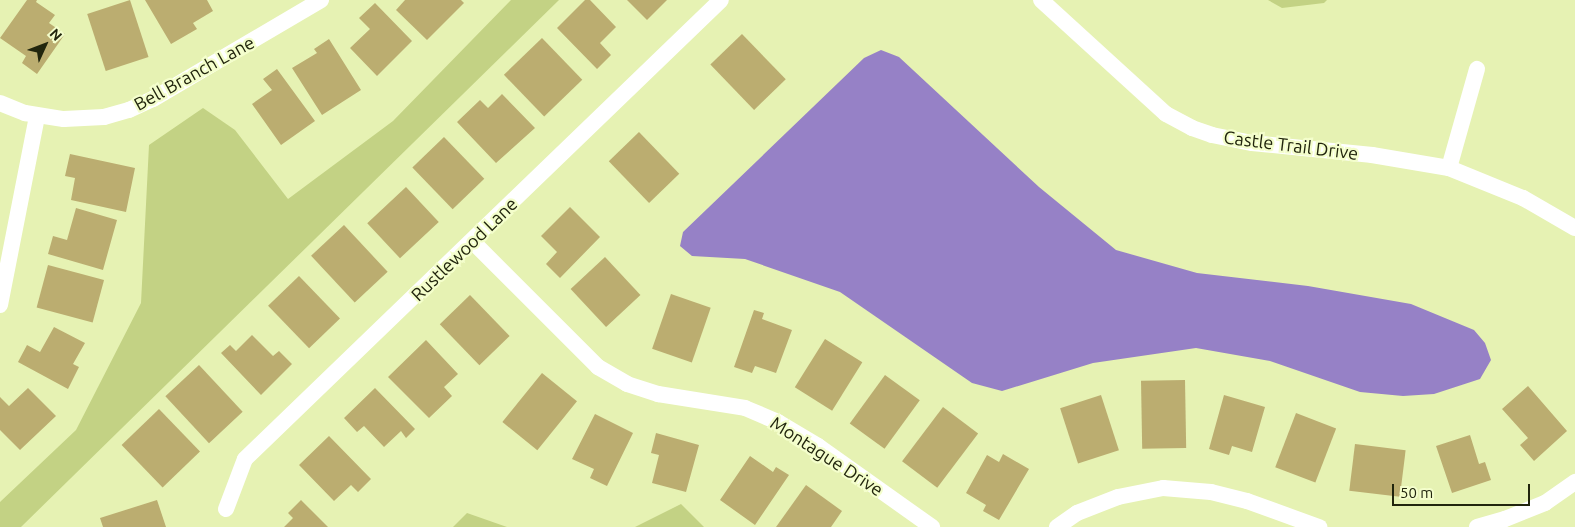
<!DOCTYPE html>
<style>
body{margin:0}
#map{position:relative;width:1575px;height:527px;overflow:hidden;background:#e6f2b3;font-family:Ubuntu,sans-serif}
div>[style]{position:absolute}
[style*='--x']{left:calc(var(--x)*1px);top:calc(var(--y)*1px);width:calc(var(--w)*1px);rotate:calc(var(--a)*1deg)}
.green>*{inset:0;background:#c3d284}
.water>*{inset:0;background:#9681c6}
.building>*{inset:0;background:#bbad70;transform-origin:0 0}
.street>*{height:16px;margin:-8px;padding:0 8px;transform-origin:8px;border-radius:8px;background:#fff}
span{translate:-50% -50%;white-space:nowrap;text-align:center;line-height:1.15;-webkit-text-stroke:4.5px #f4fecc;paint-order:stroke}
.street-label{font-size:18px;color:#21250d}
.north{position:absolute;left:20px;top:20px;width:50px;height:50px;-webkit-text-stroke:4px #f4fecc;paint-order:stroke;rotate:47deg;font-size:14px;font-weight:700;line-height:20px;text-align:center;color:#21250d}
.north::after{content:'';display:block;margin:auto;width:18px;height:22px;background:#21250d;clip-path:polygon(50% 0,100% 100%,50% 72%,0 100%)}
.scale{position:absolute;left:1392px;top:484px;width:138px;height:22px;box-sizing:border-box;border:2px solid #21250d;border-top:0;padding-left:6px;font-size:15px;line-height:18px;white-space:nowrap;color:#21250d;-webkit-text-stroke:4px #f4fecc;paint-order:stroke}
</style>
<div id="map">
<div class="green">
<div style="clip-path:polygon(511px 0,559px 0,21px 527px,0 527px,0 502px,76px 430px,141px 303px,149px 145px,203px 108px,235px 130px,288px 199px,393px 121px)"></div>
<div style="clip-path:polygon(1268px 0,1327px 0,1324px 3px,1282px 8px)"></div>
<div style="clip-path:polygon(681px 504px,704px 527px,635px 527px)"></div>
<div style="clip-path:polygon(467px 513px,507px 527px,453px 527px)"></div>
</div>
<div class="water">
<div style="clip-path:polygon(881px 50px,899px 57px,1039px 187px,1116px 250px,1197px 273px,1308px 286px,1411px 304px,1474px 330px,1485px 343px,1491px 360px,1480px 379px,1434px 394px,1403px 396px,1360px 392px,1270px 361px,1196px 348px,1093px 363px,1002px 391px,972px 383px,840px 292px,745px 259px,692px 256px,680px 246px,683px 232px,864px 58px)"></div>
</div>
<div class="building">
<div style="clip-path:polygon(27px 0,37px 0,36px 2px,55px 15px,49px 23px,65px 34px,37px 74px,22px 63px,26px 56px,0 38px)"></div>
<div style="left:130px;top:0;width:60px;height:45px;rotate:72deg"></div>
<div style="clip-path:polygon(145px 0,207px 0,213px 11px,193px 23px,197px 29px,171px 44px)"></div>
<div style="clip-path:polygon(405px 0,461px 0,464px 3px,427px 40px,396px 10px)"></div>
<div style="clip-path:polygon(585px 0,590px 0,616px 27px,600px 43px,611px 55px,597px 69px,557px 28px)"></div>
<div style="clip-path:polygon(627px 0,667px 0,647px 20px)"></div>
<div style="clip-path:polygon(375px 3px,412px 41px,377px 76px,350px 48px,370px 29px,359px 18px)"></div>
<div style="left:742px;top:34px;width:63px;height:44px;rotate:46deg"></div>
<div style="left:542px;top:38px;width:58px;height:53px;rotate:46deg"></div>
<div style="clip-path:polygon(329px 39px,361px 90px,322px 115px,292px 68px,317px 53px,314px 49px)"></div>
<div style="clip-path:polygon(277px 69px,315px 121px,281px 145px,252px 104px,272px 90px,263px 79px)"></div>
<div style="clip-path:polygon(502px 94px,535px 128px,496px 163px,457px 122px,480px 100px,488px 108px)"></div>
<div style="left:639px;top:132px;width:58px;height:42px;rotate:46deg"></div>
<div style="left:444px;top:137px;width:58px;height:44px;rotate:46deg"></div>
<div style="clip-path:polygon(70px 154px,135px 168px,126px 212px,71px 200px,75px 178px,65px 176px)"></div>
<div style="left:406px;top:187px;width:48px;height:53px;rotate:47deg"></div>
<div style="clip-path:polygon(570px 207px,600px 237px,560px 278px,546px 264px,557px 252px,541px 236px)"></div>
<div style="clip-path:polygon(76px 208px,117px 220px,103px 270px,48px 254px,53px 236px,67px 240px)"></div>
<div style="left:344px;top:225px;width:64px;height:45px;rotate:47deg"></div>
<div style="left:605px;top:257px;width:52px;height:47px;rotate:47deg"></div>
<div style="left:48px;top:265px;width:58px;height:44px;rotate:15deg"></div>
<div style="left:299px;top:276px;width:59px;height:43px;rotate:46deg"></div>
<div style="left:671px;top:294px;width:42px;height:58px;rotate:19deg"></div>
<div style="left:470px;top:295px;width:57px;height:42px;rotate:46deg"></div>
<div style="clip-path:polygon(754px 310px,764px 313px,762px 319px,792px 330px,776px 373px,755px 366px,752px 373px,734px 367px)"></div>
<div style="clip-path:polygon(54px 327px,85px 343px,73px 364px,79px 367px,68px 389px,18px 362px,27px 345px,40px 352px)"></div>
<div style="clip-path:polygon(252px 335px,273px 356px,279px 351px,292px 364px,261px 395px,221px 353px,230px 345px,236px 351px)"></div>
<div style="left:825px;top:339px;width:44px;height:57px;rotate:32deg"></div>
<div style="clip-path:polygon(426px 340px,458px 374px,444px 387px,452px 396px,429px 418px,388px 377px)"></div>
<div style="left:199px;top:365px;width:64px;height:46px;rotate:47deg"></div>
<div style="left:542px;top:373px;width:45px;height:63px;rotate:39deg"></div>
<div style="left:885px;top:375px;width:43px;height:60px;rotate:36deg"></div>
<div style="left:1185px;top:380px;width:68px;height:44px;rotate:89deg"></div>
<div style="clip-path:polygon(1528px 386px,1567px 431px,1534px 461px,1520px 445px,1528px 438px,1502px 409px)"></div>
<div style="clip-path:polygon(28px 388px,56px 416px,20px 450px,0 430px,0 397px,9px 406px)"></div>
<div style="clip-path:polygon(375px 388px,415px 429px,406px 438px,401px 431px,384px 447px,364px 426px,357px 432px,344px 418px)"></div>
<div style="left:1101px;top:395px;width:58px;height:43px;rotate:72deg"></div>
<div style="clip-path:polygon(1224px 395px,1265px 407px,1252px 452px,1232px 446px,1229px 455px,1209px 449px)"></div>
<div style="left:943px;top:407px;width:44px;height:68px;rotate:37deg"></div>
<div style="left:159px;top:409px;width:59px;height:52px;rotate:46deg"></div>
<div style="left:1296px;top:413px;width:43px;height:58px;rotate:21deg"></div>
<div style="clip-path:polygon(595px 414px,633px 433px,607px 486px,590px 478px,594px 469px,572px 459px)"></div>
<div style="clip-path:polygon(656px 433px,699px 445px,686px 492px,652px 483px,659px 455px,651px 453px)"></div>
<div style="clip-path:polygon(1470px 435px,1479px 464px,1485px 462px,1491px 480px,1452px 493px,1436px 446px)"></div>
<div style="clip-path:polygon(329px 436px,371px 479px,358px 492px,351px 485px,334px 501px,299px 465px)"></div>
<div style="left:1355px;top:444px;width:51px;height:47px;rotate:7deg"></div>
<div style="clip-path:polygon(1003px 454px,1029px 469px,999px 520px,983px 511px,986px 505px,966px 493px,987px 455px,999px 462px)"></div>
<div style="clip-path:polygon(750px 456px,773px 472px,776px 467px,789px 475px,755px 525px,720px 500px)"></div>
<div style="clip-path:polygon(806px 485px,842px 511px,831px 527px,776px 527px)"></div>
<div style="clip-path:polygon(157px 500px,166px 527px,103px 527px,100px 518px)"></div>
<div style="clip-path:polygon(301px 500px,328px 527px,284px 527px,293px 518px,288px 513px)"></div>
</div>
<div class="street">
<div style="--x:1041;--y:0;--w:169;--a:42.4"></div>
<div style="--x:1166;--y:114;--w:30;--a:28"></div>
<div style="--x:1192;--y:128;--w:21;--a:19"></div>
<div style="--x:1212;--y:135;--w:41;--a:11.3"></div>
<div style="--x:1252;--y:143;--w:121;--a:5.7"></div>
<div style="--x:1372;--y:155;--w:78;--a:9.6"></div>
<div style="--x:1449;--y:168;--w:80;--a:22.1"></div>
<div style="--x:1523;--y:198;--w:60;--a:30"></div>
<div style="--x:0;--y:103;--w:27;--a:22"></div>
<div style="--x:25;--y:113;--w:39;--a:9"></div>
<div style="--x:64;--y:119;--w:40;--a:-2.9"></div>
<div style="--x:104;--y:117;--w:26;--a:-16"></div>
<div style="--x:129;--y:110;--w:26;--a:-25"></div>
<div style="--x:153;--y:99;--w:195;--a:-30.5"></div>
<div style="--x:1449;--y:168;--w:103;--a:-74.2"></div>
<div style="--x:473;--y:242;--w:177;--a:45"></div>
<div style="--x:598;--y:367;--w:34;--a:30"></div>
<div style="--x:627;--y:384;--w:33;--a:18"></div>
<div style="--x:658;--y:394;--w:88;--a:9.1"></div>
<div style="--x:745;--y:408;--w:36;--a:23"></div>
<div style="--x:778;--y:422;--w:47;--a:31"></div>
<div style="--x:818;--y:446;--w:140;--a:35.4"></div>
<div style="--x:0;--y:305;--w:193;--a:-78.9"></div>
<div style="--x:226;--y:509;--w:53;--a:-69.2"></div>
<div style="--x:245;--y:459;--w:661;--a:-43.96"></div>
<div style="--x:1057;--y:527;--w:24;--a:-35"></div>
<div style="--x:1077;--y:513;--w:44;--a:-21.3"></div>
<div style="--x:1118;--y:497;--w:46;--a:-11.3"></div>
<div style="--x:1163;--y:488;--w:48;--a:4.8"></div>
<div style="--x:1211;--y:492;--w:37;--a:14"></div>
<div style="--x:1247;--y:501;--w:77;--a:19.9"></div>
<div style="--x:1477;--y:527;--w:29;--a:-16"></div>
<div style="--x:1505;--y:519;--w:43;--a:-21.8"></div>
<div style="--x:1545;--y:503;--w:37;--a:-35"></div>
</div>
<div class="street-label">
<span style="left:194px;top:73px;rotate:-29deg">Bell Branch Lane</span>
<span style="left:1291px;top:145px;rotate:7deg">Castle Trail Drive</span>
<span style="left:464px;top:249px;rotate:-44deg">Rustlewood Lane</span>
<span style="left:827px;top:456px;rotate:33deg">Montague Drive</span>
</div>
<div class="north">N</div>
<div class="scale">50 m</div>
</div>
